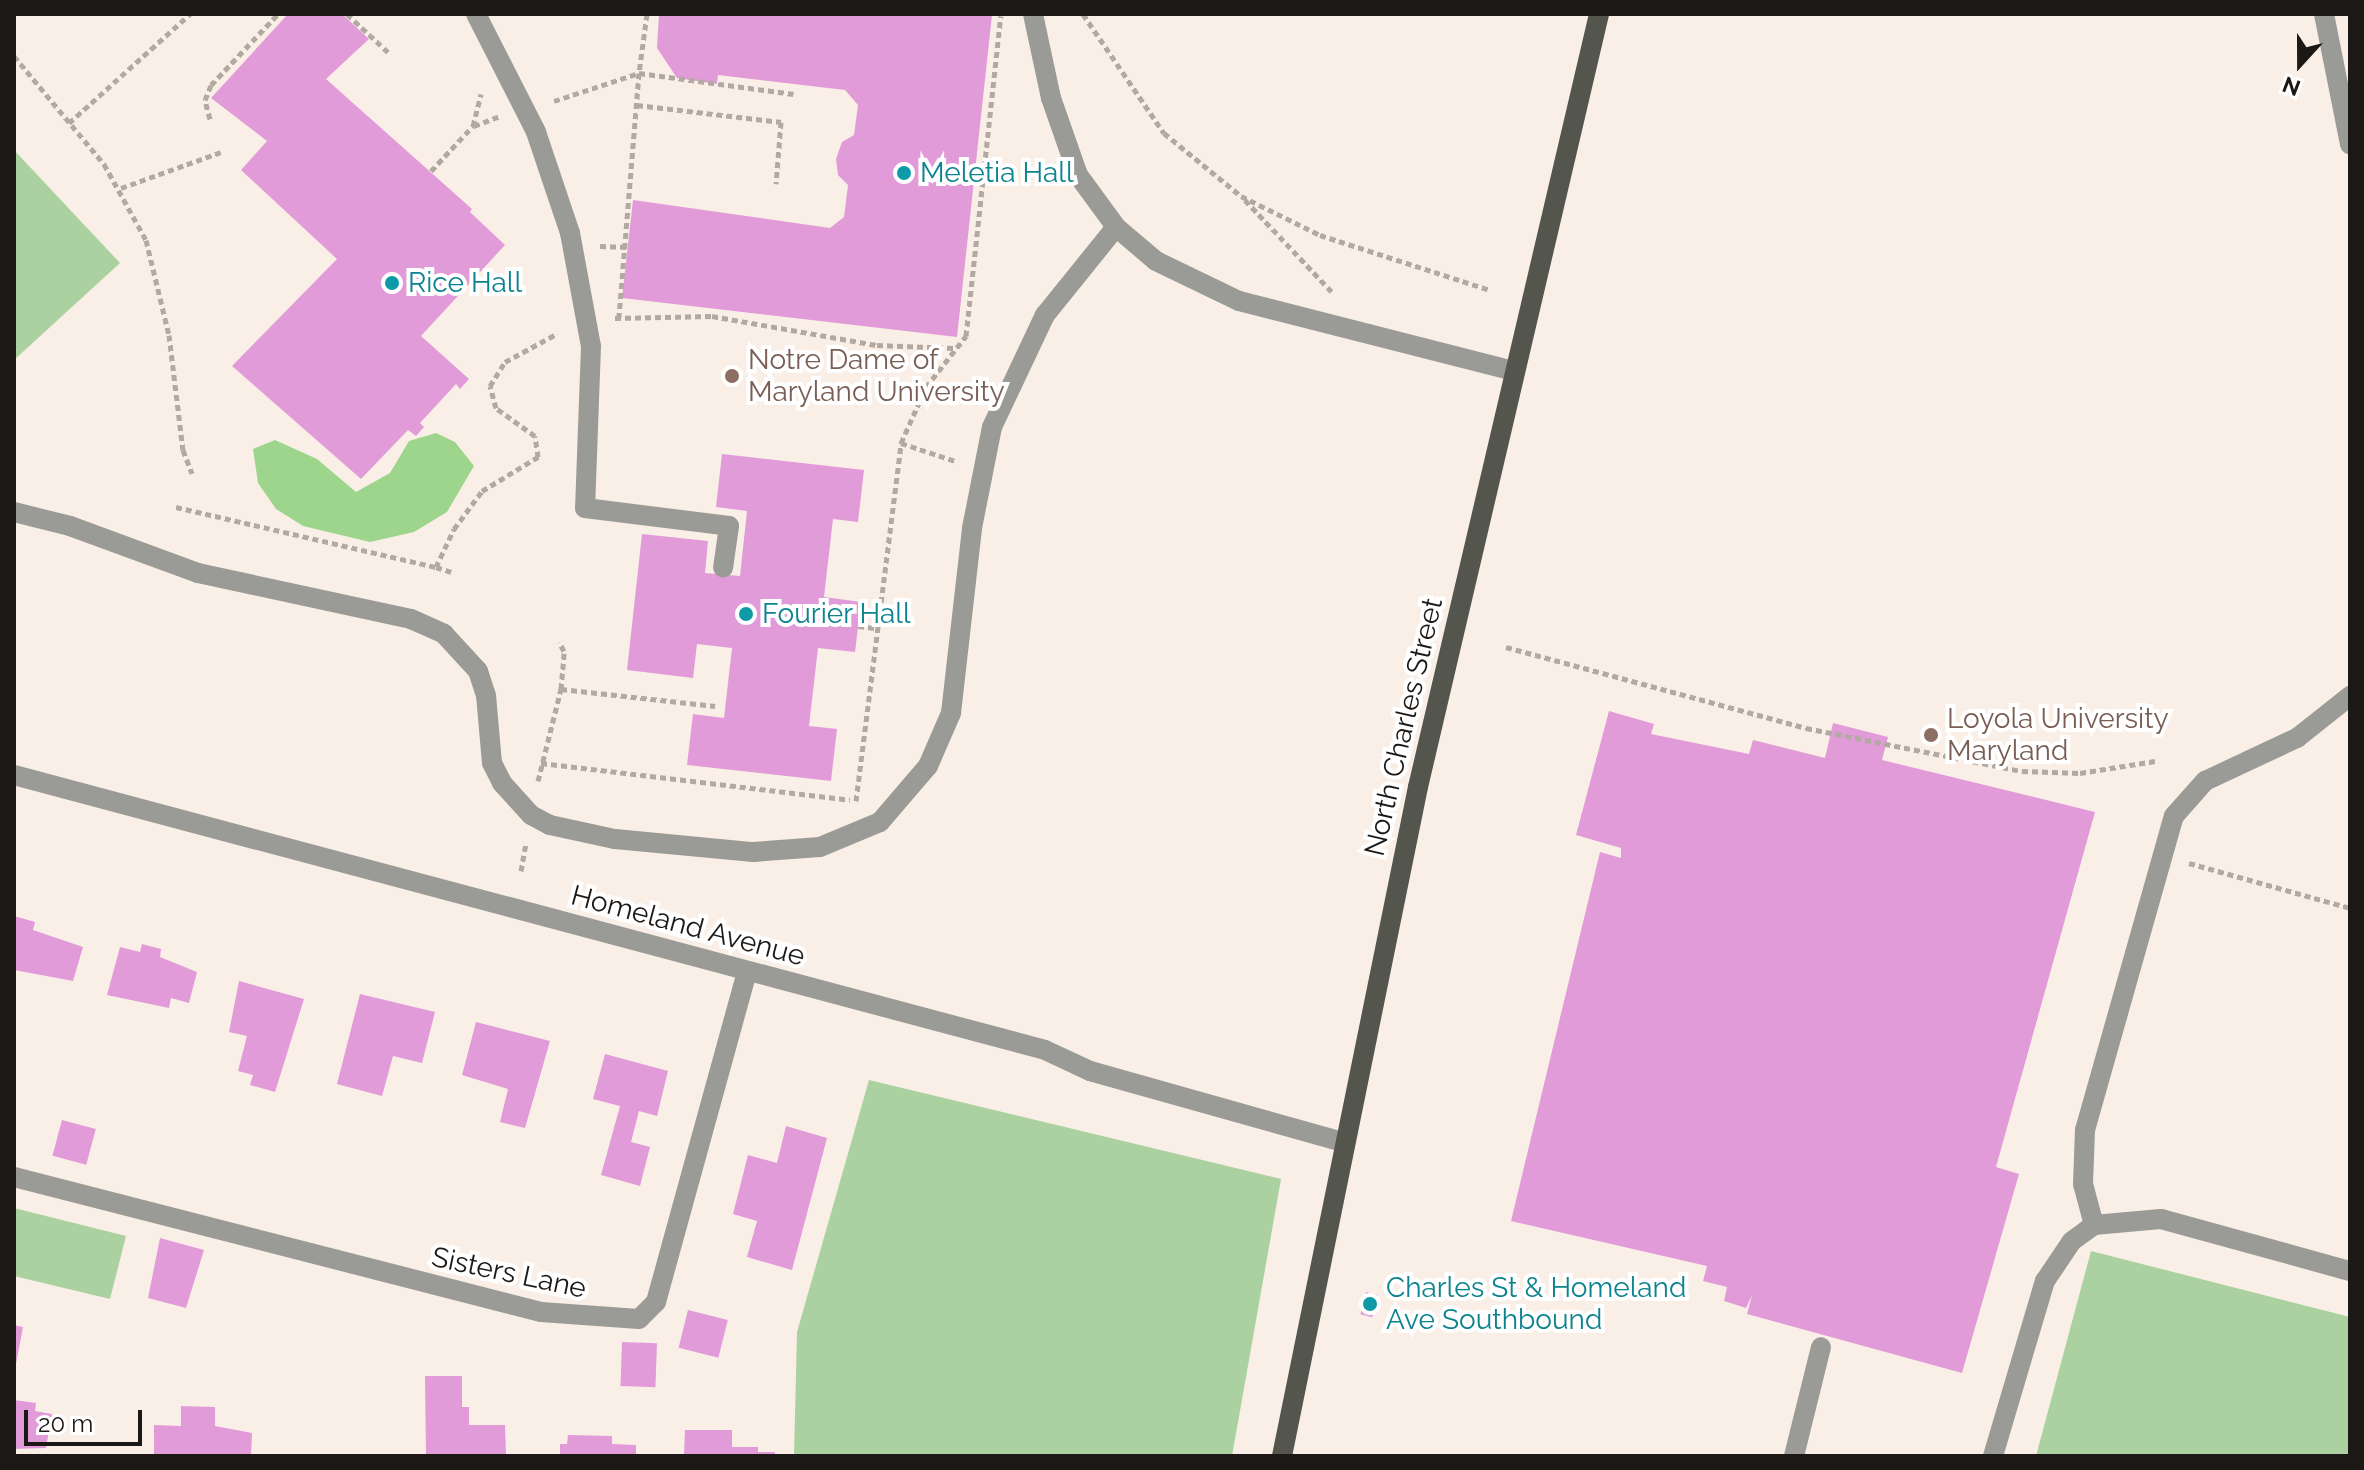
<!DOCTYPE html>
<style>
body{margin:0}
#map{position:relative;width:2364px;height:1470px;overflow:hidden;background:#faefe7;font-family:Raleway,sans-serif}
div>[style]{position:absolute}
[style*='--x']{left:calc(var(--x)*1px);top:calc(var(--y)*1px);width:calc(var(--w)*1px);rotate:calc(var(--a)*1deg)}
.green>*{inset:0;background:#aad19f}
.forest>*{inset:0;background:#9dd58d}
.building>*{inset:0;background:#e19bd8;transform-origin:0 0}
.path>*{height:5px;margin-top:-2.5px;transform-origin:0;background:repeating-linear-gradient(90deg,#b2a9a3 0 6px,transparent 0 10px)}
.service>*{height:20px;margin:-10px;padding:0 10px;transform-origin:10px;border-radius:10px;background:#9a9b96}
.tertiary>*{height:20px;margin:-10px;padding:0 10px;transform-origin:10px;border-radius:10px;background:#9a9b96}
.primary>*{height:20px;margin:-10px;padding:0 10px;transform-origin:10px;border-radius:10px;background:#54554c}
.dots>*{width:22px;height:22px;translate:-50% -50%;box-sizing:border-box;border:4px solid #fff;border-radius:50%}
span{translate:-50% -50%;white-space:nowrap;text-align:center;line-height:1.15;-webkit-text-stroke:8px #fff;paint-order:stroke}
.culture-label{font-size:28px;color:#0d838f}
.left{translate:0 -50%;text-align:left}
.education-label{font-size:28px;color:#785e54}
.street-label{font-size:28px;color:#1c1816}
.frame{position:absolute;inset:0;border:16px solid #1c1816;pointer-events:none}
.north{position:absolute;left:2260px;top:24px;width:80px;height:80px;-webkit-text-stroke:6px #fff;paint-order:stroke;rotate:201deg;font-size:22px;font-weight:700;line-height:32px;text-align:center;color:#1c1816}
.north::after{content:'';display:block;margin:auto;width:28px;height:36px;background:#1c1816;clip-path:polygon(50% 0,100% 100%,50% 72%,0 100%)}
.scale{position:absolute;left:24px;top:1410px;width:118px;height:36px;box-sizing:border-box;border:4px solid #1c1816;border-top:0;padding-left:10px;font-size:24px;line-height:28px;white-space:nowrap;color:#1c1816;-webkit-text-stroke:6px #fff;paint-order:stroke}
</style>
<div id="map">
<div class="green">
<div style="clip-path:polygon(14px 150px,120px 263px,14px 360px)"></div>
<div style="clip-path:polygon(869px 1080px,1281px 1179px,1232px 1456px,794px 1456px,797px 1332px)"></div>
<div style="clip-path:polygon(14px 1208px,126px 1236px,110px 1299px,14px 1276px)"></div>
<div style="clip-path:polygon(2091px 1251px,2350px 1317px,2350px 1456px,2036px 1456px)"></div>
</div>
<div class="forest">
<div style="clip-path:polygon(436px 433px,455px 442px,474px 466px,447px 512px,414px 532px,370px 542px,303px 526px,276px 509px,258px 483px,253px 449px,275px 440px,317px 459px,356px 492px,390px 473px,409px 441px)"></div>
</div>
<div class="building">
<div style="clip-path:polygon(288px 14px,342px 14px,369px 39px,326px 79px,472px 209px,470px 212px,505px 245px,421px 336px,469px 379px,460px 389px,456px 384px,420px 423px,424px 427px,416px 436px,408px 430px,361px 479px,232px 366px,337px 259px,241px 170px,267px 141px,211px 98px)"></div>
<div style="clip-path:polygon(659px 14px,992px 15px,957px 337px,622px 298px,633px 200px,830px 228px,844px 217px,848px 185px,838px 175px,836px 159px,842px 142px,854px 135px,858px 105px,845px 90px,718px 75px,717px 84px,677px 78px,657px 48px)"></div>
<div style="clip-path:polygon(722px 454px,864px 470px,858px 522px,833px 519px,824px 597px,861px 602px,855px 652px,818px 648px,809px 726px,837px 729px,831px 781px,687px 765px,693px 714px,724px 718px,732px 648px,697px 644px,693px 678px,627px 670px,642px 534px,708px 541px,705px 573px,740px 576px,747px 511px,716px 507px)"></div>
<div style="clip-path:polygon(1609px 711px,1654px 724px,1651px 734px,1749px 754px,1753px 740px,1825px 758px,1833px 723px,1888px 737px,1882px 760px,2095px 812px,1996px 1167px,2019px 1174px,1962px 1373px,1747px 1314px,1752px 1295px,1746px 1308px,1724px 1301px,1727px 1287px,1703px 1281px,1707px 1266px,1511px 1221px,1600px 852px,1621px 858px,1621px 848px,1576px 835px)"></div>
<div style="clip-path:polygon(14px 916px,35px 922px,33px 930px,83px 947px,73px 981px,14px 970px)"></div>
<div style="clip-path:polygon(142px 944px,161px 949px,160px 957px,197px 972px,189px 1003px,171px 998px,169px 1008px,107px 995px,120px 947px,140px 952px)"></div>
<div style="clip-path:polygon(239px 981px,304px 999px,275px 1092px,250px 1085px,253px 1075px,238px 1071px,247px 1036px,229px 1032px)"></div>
<div style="clip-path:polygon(360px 994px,435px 1012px,422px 1063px,393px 1056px,382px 1096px,337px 1084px)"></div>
<div style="clip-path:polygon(476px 1022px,550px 1041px,525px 1128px,500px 1122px,508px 1089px,462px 1075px)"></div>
<div style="clip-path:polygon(605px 1054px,668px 1071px,657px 1116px,639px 1111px,631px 1142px,650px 1147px,640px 1186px,601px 1175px,620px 1106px,593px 1099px)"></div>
<div style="left:62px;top:1120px;width:35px;height:37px;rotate:15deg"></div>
<div style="clip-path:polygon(786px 1126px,827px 1138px,792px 1270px,747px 1257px,757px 1221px,733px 1214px,748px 1155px,777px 1163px)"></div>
<div style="clip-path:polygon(160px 1238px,204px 1250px,186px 1308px,148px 1298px)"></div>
<div style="left:1366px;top:1292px;width:12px;height:23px;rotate:14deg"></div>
<div style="left:688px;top:1310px;width:41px;height:39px;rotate:14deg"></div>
<div style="clip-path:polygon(14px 1325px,23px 1327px,16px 1364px,14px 1364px)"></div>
<div style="left:622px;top:1342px;width:35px;height:44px;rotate:2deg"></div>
<div style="clip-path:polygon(425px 1376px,462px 1376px,462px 1407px,469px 1407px,469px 1425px,505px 1425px,506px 1456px,426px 1456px)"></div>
<div style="clip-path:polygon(14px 1400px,36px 1403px,35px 1411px,52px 1414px,46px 1448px,14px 1449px)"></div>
<div style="clip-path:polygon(181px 1406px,215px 1407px,215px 1426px,252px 1433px,251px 1456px,154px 1456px,154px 1425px,181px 1426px)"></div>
<div style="clip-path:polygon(685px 1430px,732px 1430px,732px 1447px,758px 1447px,758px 1452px,775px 1452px,775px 1456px,684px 1456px)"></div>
<div style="clip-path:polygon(568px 1435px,612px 1436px,612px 1444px,636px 1445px,636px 1456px,560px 1456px,560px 1444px,567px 1444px)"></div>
</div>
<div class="path">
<div style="--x:347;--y:14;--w:56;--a:42.8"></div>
<div style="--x:647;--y:14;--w:60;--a:97.7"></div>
<div style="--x:639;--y:73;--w:156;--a:7.7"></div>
<div style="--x:1083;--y:14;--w:144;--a:55.8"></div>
<div style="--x:1164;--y:133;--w:99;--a:39.3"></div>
<div style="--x:1241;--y:196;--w:88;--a:26.3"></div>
<div style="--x:1320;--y:235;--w:179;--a:17.9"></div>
<div style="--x:14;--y:56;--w:141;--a:50.2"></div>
<div style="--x:104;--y:164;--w:87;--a:61.1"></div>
<div style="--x:146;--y:240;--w:98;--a:76.4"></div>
<div style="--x:169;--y:335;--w:116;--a:83.1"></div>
<div style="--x:183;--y:450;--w:25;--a:69"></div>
<div style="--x:554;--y:101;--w:89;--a:-18.2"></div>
<div style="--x:639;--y:73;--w:245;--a:94.7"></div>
<div style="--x:637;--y:105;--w:145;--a:6.7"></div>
<div style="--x:781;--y:122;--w:62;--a:94.6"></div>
<div style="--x:210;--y:119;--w:20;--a:-105"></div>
<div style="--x:205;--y:100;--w:16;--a:-68"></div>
<div style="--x:211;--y:85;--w:98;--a:-46.7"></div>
<div style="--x:69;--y:123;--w:163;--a:-42"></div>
<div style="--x:474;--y:126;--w:26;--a:-21"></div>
<div style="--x:431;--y:171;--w:62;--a:-47"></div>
<div style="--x:473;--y:126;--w:33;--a:-76"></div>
<div style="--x:121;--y:188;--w:106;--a:-19.8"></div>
<div style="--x:1245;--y:200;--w:129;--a:46.6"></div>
<div style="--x:600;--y:246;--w:27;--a:2"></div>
<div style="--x:615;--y:318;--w:97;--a:-1.2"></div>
<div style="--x:712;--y:316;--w:168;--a:10"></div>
<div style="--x:877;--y:345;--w:77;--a:2.2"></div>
<div style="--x:901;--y:443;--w:60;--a:18.4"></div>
<div style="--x:176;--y:507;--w:267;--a:13"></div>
<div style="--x:436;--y:567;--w:42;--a:-64.7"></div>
<div style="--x:454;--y:529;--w:47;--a:-53.6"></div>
<div style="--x:482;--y:491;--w:66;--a:-31.3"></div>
<div style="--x:538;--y:457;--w:21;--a:-98"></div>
<div style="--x:535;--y:436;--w:48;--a:-144.3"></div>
<div style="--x:496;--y:408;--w:23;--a:-105"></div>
<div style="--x:490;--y:386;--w:28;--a:-58"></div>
<div style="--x:505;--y:362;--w:60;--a:-28.7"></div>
<div style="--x:436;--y:567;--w:16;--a:18"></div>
<div style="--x:858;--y:626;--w:17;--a:7"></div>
<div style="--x:1506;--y:647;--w:311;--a:15.1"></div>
<div style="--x:1806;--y:728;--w:220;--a:11.3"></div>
<div style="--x:2022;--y:771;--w:58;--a:2"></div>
<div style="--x:2080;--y:773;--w:76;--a:-9.1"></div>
<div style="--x:561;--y:689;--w:155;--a:6.3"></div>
<div style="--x:541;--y:763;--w:311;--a:6.8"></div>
<div style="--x:538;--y:781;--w:95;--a:-76"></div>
<div style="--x:561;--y:689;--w:38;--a:-85"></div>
<div style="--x:564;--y:651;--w:10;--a:-119"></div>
<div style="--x:856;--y:801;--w:361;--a:-82.8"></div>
<div style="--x:901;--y:443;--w:61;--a:-65.9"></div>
<div style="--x:926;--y:387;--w:65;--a:-51.9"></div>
<div style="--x:966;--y:336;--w:322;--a:-83.8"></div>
<div style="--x:2189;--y:863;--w:167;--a:15.6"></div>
<div style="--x:521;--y:871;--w:27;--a:-80"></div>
</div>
<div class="service">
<div style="--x:476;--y:14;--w:132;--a:63"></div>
<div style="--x:536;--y:132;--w:107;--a:71.4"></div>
<div style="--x:570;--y:233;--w:115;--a:79.5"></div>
<div style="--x:591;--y:346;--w:162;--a:92.1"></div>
<div style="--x:585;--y:508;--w:145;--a:7.1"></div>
<div style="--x:729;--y:526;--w:42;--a:98.1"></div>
<div style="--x:1033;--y:14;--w:86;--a:77.9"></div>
<div style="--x:1051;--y:98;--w:82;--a:70.7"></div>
<div style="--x:1078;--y:175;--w:64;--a:53.8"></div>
<div style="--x:1116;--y:227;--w:52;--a:40.4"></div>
<div style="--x:1156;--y:261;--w:92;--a:25.7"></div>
<div style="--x:1239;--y:301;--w:284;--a:14.3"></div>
<div style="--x:2324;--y:14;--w:133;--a:78.7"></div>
<div style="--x:14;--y:512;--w:58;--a:14"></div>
<div style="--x:70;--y:526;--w:136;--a:20.2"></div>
<div style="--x:198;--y:573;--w:218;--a:12.2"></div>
<div style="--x:411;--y:619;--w:36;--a:24"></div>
<div style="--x:444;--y:634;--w:50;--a:47.4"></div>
<div style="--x:478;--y:671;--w:25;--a:72"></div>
<div style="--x:486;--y:695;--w:68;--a:85"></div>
<div style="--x:492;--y:763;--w:22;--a:63"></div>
<div style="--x:502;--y:783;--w:43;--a:47.8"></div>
<div style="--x:531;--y:815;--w:21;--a:28"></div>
<div style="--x:550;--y:825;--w:66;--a:12.2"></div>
<div style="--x:615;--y:839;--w:139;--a:5.4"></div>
<div style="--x:753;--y:852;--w:67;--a:-4.3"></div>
<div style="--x:820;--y:847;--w:65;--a:-22.6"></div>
<div style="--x:880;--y:822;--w:74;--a:-49.4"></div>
<div style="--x:928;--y:766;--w:58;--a:-66.5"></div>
<div style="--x:951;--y:713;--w:186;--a:-83.5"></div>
<div style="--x:972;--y:528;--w:103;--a:-78.8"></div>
<div style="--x:992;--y:427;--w:124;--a:-64.7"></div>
<div style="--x:1045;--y:315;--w:113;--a:-51.1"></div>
<div style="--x:14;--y:1177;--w:544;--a:14.37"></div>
<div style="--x:541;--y:1312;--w:98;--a:4.1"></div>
<div style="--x:639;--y:1319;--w:24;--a:-45"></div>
<div style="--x:656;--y:1302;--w:343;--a:-74.6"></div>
<div style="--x:2094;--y:1225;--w:42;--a:-105"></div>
<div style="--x:2083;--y:1184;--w:54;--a:-87.9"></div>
<div style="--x:2085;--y:1130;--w:326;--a:-74.2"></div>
<div style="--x:2174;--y:816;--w:47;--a:-48.5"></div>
<div style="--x:2205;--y:781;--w:102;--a:-25.1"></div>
<div style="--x:2297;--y:738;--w:68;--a:-38.4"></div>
<div style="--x:1794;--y:1456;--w:112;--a:-76.1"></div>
<div style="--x:1993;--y:1456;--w:183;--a:-73.5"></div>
<div style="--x:2045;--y:1281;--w:48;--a:-56"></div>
<div style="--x:2072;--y:1241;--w:27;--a:-36"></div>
<div style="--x:2094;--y:1225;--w:67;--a:-5.1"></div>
<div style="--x:2161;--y:1219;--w:196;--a:15.4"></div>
</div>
<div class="tertiary">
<div style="--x:14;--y:775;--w:1067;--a:14.93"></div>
<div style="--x:1045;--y:1050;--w:50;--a:25"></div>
<div style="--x:1090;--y:1071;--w:263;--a:15.7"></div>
</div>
<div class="primary">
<div style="--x:1282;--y:1456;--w:683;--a:-78.51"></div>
<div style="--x:1418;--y:787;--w:794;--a:-76.82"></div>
</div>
<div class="dots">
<div style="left:904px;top:173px;background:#0f9aa8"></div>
<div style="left:392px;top:283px;background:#0f9aa8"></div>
<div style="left:732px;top:376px;background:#8d6e63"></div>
<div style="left:746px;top:614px;background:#0f9aa8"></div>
<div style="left:1931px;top:735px;background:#8d6e63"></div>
<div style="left:1370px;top:1304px;background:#0f9aa8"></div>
</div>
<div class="culture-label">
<span class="left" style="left:920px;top:173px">Meletia Hall</span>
<span class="left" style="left:408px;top:283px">Rice Hall</span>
<span class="left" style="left:762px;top:614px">Fourier Hall</span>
<span class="left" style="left:1386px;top:1304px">Charles St &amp; Homeland<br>Ave Southbound</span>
</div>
<div class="education-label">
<span class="left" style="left:748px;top:376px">Notre Dame of<br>Maryland University</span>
<span class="left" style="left:1947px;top:735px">Loyola University<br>Maryland</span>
</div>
<div class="street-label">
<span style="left:1404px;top:727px;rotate:-77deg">North Charles Street</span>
<span style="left:688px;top:926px;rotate:15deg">Homeland Avenue</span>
<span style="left:509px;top:1273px;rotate:12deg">Sisters Lane</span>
</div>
<div class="frame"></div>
<div class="north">N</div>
<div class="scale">20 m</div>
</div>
